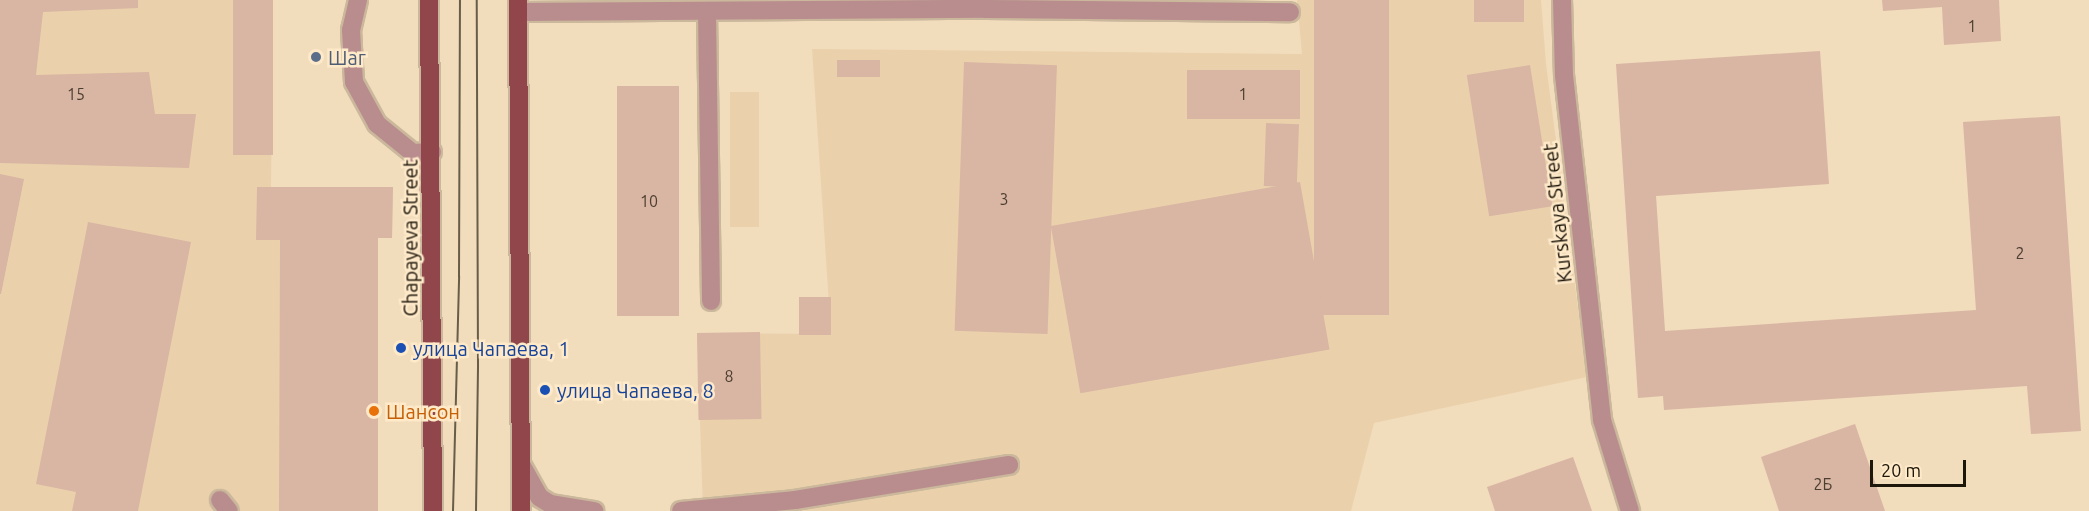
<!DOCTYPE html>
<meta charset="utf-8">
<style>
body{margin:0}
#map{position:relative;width:2089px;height:511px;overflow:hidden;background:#f1dcbc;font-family:Ubuntu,sans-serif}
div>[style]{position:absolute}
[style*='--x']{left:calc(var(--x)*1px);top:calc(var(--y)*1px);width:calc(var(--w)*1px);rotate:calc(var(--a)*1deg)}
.built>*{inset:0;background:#ead1ab;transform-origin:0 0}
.building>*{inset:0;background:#d9b5a3;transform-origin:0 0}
.roads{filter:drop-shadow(2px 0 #cbb89c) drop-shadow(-2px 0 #cbb89c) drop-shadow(0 2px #cbb89c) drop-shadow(0 -2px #cbb89c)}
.minor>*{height:18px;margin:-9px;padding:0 9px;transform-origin:9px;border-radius:9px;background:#b98d8e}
.major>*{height:18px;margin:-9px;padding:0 9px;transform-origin:9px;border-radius:9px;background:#91464b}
.tram>*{height:1.5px;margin:-0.75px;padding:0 0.75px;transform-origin:0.75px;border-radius:0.75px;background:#685d49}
.dots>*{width:16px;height:16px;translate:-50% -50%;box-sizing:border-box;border:3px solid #fee9c9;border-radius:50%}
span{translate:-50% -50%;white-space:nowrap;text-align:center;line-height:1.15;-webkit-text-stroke:5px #fee9c9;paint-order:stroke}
.number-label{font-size:16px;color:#4c3e30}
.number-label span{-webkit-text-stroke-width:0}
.service-label{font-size:20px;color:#4e5e75}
.left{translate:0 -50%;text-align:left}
.street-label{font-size:20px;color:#1d160a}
.transit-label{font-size:20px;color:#164399}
.food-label{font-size:20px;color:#c56008}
.scale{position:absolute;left:1870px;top:460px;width:96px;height:27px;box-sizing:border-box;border:3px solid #1d160a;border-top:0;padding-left:8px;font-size:18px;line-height:21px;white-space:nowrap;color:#1d160a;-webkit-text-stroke:4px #fee9c9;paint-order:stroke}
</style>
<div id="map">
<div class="built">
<div style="clip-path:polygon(0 0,273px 0,271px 187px,393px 187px,392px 238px,378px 238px,378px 511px,0 511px)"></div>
<div style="clip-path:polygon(1297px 0,1541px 0,1546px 64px,1587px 377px,1374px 423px,1351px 511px,703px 511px,697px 333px,831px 334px,812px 49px,1302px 54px)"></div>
<div style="left:730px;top:92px;width:29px;height:135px"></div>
</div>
<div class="building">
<div style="clip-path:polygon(0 0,138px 0,138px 8px,43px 12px,36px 75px,149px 72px,155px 114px,196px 114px,189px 168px,0 163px)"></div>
<div style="left:233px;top:0;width:40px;height:155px"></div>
<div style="left:1314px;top:0;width:75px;height:315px"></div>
<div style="left:1474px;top:0;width:50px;height:22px"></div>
<div style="clip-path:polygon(1882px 0,1999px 0,2001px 41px,1944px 45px,1942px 7px,1883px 11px)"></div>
<div style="clip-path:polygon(1820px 51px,1829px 184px,1656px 196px,1665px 331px,1976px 310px,1963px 122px,2060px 116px,2081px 431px,2031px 434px,2027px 386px,1664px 410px,1663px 396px,1638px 398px,1616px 64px)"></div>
<div style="left:880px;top:60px;width:17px;height:43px;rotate:90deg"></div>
<div style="left:964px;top:62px;width:93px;height:269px;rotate:2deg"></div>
<div style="left:1530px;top:65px;width:143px;height:64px;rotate:81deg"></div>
<div style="left:1187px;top:70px;width:113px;height:49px"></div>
<div style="left:679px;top:86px;width:230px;height:62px;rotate:90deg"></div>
<div style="left:1266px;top:123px;width:33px;height:63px;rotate:2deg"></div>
<div style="clip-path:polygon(0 174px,24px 179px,1px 294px,0 294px)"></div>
<div style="left:1300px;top:182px;width:170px;height:253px;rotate:80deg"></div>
<div style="clip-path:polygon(257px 187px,393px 187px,392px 238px,378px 238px,378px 511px,279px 511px,280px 240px,256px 240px)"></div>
<div style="clip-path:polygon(88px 222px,191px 242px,138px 511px,72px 511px,76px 492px,36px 484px)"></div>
<div style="left:831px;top:297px;width:38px;height:32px;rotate:90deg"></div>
<div style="left:760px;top:332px;width:87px;height:63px;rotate:89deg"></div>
<div style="clip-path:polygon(1855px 424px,1885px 511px,1779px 511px,1761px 457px)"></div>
<div style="clip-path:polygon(1573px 457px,1592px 511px,1495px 511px,1487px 487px)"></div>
</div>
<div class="roads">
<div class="minor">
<div style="--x:358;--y:0;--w:31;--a:103"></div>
<div style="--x:351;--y:30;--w:52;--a:86.7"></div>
<div style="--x:354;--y:82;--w:48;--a:61.3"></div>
<div style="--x:377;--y:124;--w:46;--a:38.9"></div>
<div style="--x:413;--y:153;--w:19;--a:-3"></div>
<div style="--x:1562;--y:0;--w:75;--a:88.5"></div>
<div style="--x:1564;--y:75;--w:347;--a:83.7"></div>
<div style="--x:1602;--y:420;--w:95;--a:72.9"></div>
<div style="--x:518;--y:12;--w:467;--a:-0.4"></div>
<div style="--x:985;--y:9;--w:305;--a:0.6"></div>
<div style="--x:707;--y:12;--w:289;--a:89.2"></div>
<div style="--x:521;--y:464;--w:38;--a:61"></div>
<div style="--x:539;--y:497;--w:13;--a:32"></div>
<div style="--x:550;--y:504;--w:45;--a:9"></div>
<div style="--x:220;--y:500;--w:14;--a:51"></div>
<div style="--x:681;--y:511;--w:115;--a:-5.5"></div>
<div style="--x:795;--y:500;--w:217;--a:-9.3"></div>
</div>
<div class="major">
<div style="--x:429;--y:0;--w:511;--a:89.55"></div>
<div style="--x:518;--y:0;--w:511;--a:89.66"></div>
</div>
</div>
<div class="tram">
<div style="--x:453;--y:511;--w:234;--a:-88.5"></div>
<div style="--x:459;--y:277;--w:277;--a:-89.8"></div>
<div style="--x:476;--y:511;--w:145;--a:-89.2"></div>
<div style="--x:478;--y:366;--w:366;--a:-90.2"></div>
</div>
<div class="dots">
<div style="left:316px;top:57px;background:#5c6f8a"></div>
<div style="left:401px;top:348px;background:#1a4fb4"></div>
<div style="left:545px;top:390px;background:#1a4fb4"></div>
<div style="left:374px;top:411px;background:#e8710a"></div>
</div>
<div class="number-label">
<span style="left:1972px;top:26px">1</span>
<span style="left:76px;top:94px">15</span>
<span style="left:1243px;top:94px">1</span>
<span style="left:1004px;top:199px">3</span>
<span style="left:649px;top:201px">10</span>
<span style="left:2020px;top:253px">2</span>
<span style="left:729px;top:376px">8</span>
<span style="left:1823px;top:484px">2Б</span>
</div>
<div class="service-label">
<span class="left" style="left:328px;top:57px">Шаг</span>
</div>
<div class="street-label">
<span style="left:1557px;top:213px;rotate:-96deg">Kurskaya Street</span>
<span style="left:410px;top:238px;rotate:-90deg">Chapayeva Street</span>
</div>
<div class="transit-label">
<span class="left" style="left:413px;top:348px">улица Чапаева, 1</span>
<span class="left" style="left:557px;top:390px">улица Чапаева, 8</span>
</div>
<div class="food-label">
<span class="left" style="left:386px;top:411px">Шансон</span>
</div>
<div class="scale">20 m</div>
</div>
